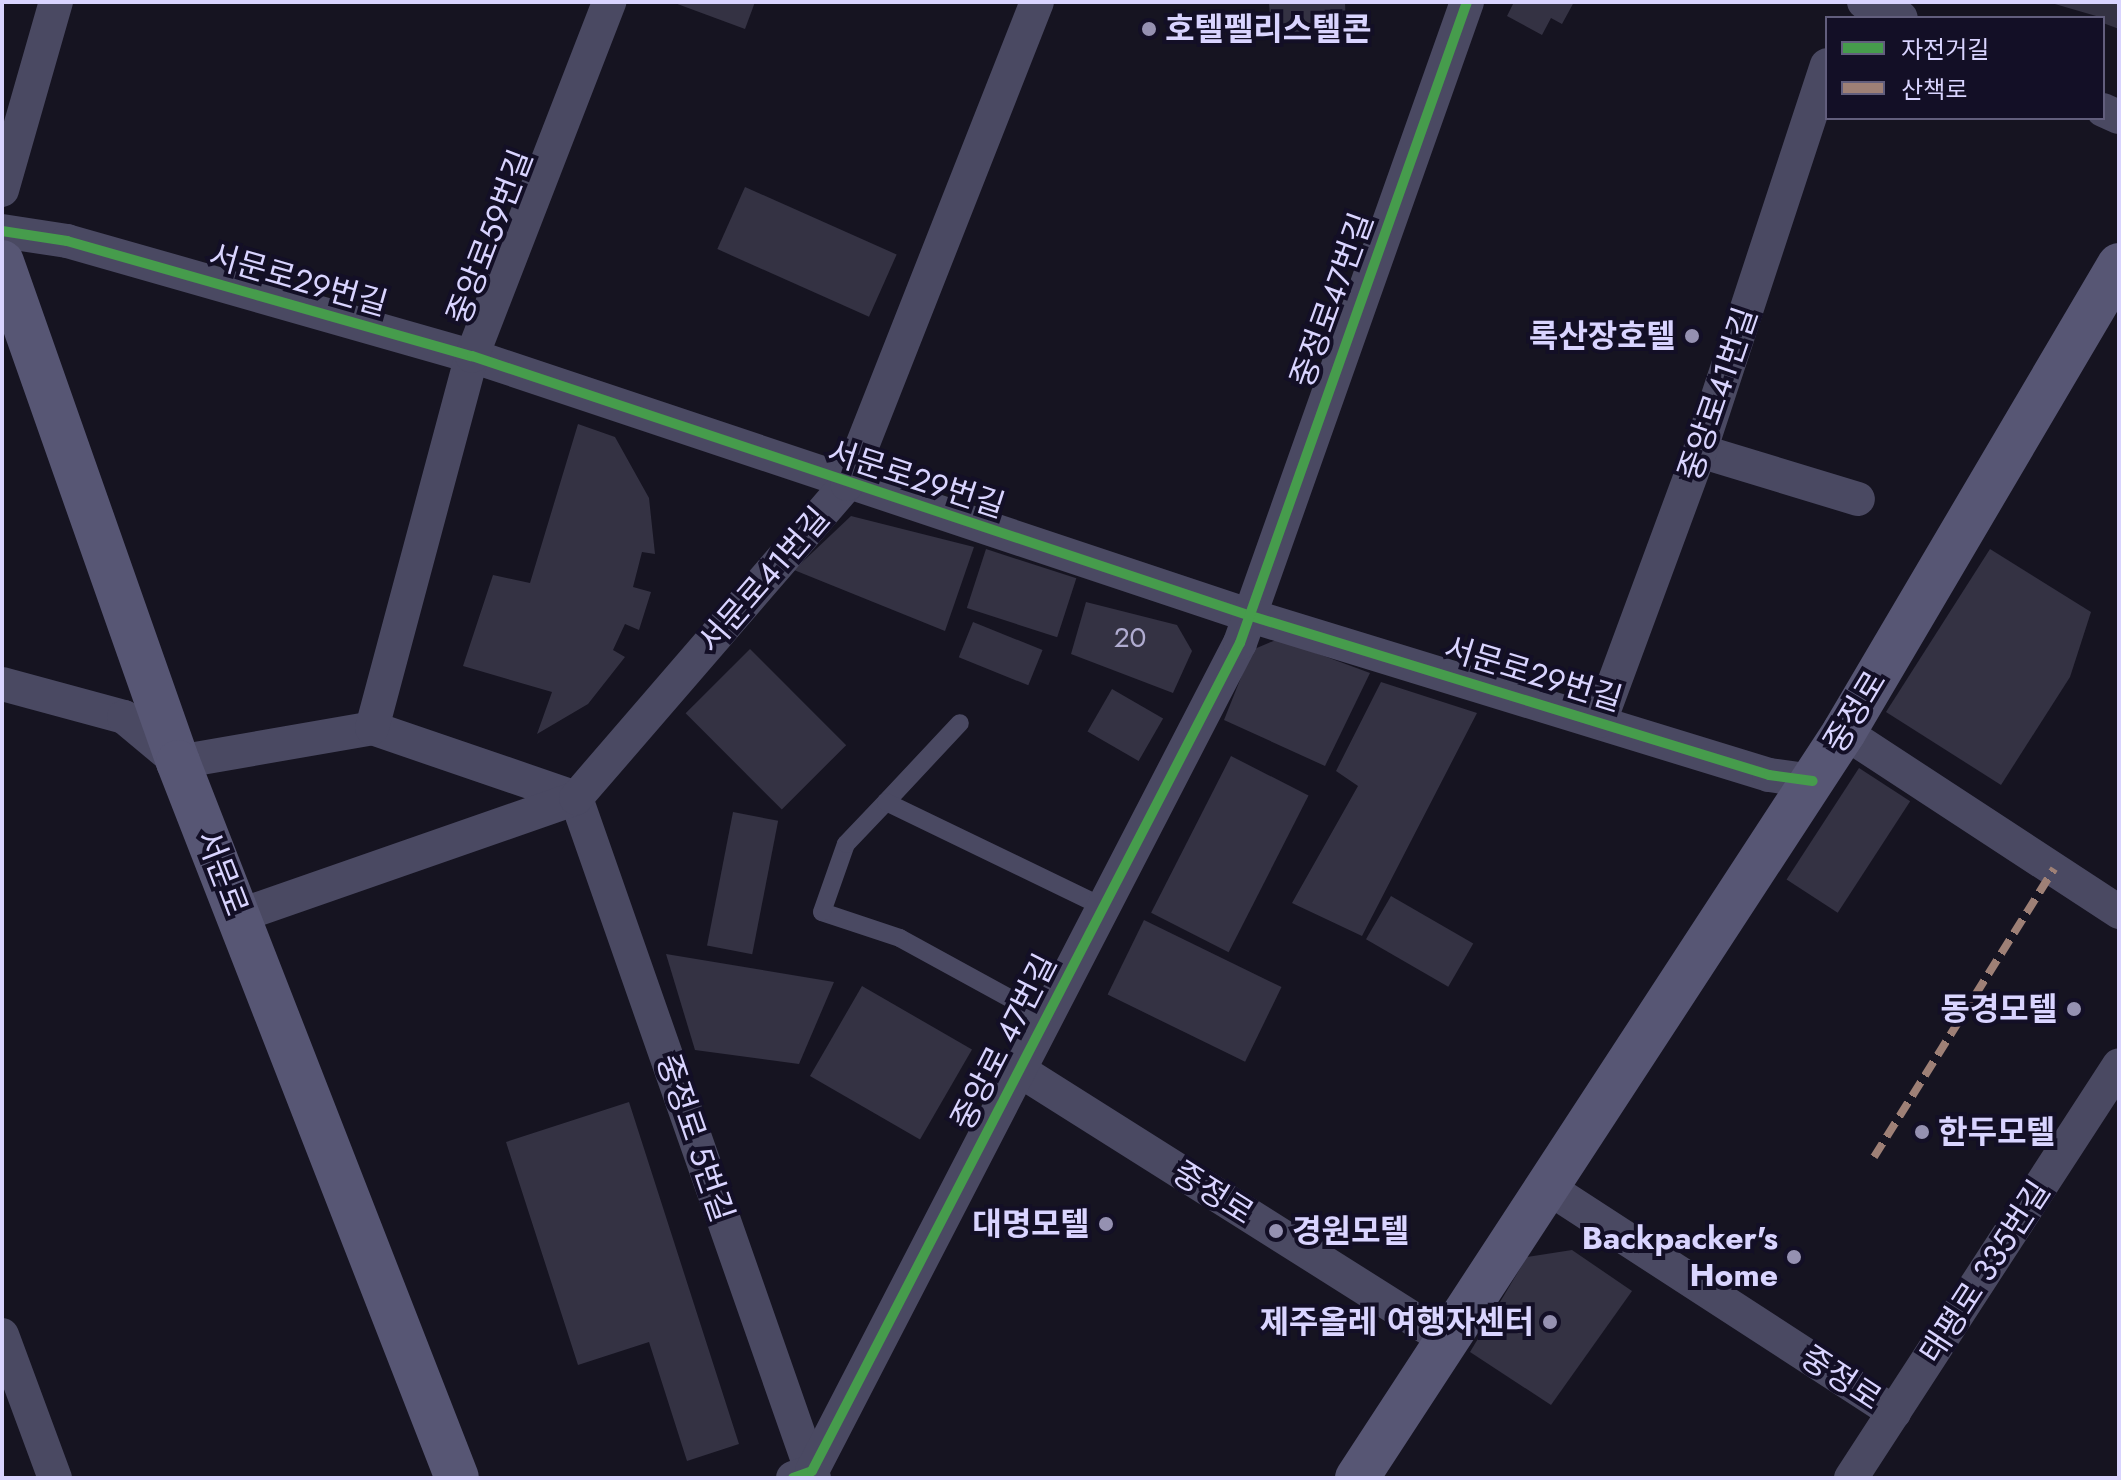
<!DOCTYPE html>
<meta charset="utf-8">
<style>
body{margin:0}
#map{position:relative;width:2121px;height:1480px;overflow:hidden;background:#161421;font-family:Jost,"Noto Sans KR",sans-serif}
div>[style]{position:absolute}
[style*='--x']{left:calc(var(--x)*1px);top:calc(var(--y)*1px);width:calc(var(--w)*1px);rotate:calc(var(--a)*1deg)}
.building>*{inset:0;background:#343243;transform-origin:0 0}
.lane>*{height:18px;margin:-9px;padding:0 9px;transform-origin:9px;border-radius:9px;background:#4a4962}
.street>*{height:34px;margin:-17px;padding:0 17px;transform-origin:17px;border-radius:17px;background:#4a4962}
.secondary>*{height:44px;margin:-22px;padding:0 22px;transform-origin:22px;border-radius:22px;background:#575674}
.quiet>*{height:8px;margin-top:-4px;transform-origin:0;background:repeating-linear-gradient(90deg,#9e8076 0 16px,transparent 0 24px)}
.cycleway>*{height:10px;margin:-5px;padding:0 5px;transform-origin:5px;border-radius:5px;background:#469c4c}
.dots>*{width:22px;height:22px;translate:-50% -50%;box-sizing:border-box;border:4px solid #130f26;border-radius:50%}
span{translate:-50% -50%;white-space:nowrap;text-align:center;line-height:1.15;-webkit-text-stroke:8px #130f26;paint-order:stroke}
.number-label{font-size:28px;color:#b0acd0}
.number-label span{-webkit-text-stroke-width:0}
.poi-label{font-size:32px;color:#d9d4ff;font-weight:700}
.left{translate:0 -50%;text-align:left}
.right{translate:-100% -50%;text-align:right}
.street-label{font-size:32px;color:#d9d4ff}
.frame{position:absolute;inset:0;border:4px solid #d9d4ff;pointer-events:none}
.legend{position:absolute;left:1825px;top:16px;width:280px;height:104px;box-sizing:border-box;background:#130f26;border:2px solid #625e7d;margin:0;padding:10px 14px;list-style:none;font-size:24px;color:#d9d4ff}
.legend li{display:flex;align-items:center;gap:16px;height:40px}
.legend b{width:40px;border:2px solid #625e7d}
</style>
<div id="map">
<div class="building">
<div style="clip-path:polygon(672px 2px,755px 2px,745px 29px)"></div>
<div style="clip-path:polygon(1269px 2px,1345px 2px,1346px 31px,1271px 36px)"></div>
<div style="clip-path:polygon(1514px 2px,1574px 2px,1562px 24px,1551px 18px,1542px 35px,1507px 16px)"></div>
<div style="clip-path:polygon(2048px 2px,2119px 2px,2119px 29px,2103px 23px,2103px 18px)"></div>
<div style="left:745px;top:187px;width:166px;height:68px;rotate:24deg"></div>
<div style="clip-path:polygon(578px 424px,615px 437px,649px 498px,655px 554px,642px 552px,633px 587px,651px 592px,639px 630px,625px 624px,613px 650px,625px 657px,588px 704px,537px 734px,552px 692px,463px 666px,493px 575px,530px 583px)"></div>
<div style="clip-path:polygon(851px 516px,974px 547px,945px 631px,794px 570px)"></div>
<div style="left:986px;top:549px;width:95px;height:62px;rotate:18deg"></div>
<div style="clip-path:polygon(1990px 549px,2091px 612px,2070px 677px,2001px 785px,1886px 712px)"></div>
<div style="clip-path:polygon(1086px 602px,1177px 625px,1192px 651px,1173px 693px,1071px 654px)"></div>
<div style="left:973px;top:622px;width:75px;height:38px;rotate:22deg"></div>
<div style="clip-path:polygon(1278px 639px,1370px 673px,1325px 766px,1224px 720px,1252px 650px)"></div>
<div style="left:750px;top:649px;width:136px;height:91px;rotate:45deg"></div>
<div style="clip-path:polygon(1381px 682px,1477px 713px,1362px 936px,1292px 903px,1358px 786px,1336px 771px)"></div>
<div style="left:1112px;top:689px;width:59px;height:49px;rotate:30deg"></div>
<div style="left:1231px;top:756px;width:87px;height:176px;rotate:27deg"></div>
<div style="left:1859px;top:768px;width:61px;height:133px;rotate:33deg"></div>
<div style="left:733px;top:812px;width:46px;height:136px;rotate:11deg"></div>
<div style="left:1391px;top:896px;width:95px;height:50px;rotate:30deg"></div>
<div style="left:1144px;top:920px;width:153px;height:83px;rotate:26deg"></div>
<div style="clip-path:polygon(666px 954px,834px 982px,799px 1064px,695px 1050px)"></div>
<div style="left:862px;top:986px;width:127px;height:104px;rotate:30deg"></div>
<div style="clip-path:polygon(629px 1102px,739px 1444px,687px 1461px,649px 1342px,578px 1365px,506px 1142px)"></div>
<div style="clip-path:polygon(1572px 1250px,1632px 1291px,1551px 1405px,1470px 1352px,1527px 1257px)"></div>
</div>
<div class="lane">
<div style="--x:886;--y:802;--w:108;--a:-46.9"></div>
<div style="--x:1046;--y:1018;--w:166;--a:-151.3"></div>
<div style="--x:900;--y:938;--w:82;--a:-161.6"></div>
<div style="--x:822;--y:912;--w:72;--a:-70.6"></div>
<div style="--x:846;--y:844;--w:58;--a:-46.4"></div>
<div style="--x:886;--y:802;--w:241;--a:25.8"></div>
</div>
<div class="street">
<div style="--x:1864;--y:2;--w:40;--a:23.4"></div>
<div style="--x:2103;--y:110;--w:17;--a:24"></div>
<div style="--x:2;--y:190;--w:196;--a:-74"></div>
<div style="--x:2;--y:231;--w:66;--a:8.7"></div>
<div style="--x:67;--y:241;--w:421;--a:15.9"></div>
<div style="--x:472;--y:356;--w:821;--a:18.46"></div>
<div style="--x:1251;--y:616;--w:542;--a:17.06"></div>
<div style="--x:1769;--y:775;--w:44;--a:7.8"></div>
<div style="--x:1700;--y:451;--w:165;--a:16.9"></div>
<div style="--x:2;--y:684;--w:126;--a:15.1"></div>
<div style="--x:124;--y:717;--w:70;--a:39.8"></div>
<div style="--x:178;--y:762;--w:197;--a:-9.9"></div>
<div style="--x:372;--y:728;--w:216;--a:18.9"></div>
<div style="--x:1600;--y:721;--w:288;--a:-69.7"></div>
<div style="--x:1700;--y:451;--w:406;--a:-71.8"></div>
<div style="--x:372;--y:728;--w:385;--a:-75"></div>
<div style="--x:472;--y:356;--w:380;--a:-68.8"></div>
<div style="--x:1844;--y:732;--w:329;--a:33.2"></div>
<div style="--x:576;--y:798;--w:720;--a:70.71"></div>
<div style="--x:238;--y:916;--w:358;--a:-19.2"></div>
<div style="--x:576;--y:798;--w:415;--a:-49.2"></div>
<div style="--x:847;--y:484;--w:518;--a:-68.49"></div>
<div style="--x:1019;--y:1070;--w:506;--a:32.25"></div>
<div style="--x:1547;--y:1187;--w:414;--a:33"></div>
<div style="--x:2;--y:1335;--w:153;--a:69.7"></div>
<div style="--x:793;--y:1478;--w:20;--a:-20"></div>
<div style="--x:812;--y:1471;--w:932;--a:-62.67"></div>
<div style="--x:1240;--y:643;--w:680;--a:-70.5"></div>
<div style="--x:1851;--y:1478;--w:492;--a:-57"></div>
</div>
<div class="secondary">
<div style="--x:2;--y:262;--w:530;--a:70.61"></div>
<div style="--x:178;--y:762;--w:768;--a:68.71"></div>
<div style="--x:1357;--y:1478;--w:891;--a:-56.86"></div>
<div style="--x:1844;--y:732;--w:542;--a:-59.51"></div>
</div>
<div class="quiet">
<div style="--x:1874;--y:1157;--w:340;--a:-58"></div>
</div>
<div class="cycleway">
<div style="--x:2;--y:231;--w:66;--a:8.7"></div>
<div style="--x:67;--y:241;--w:421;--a:15.9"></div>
<div style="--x:472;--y:356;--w:821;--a:18.46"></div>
<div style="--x:1251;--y:616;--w:542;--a:17.06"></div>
<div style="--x:1769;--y:775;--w:44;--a:7.8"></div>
<div style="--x:793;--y:1478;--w:20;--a:-20"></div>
<div style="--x:812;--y:1471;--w:932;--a:-62.67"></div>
<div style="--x:1240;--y:643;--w:680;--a:-70.5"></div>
</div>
<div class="dots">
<div style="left:1149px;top:29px;background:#9591b1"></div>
<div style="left:1692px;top:336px;background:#9591b1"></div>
<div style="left:2074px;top:1009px;background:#9591b1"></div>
<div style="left:1922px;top:1132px;background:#9591b1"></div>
<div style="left:1106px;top:1224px;background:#9591b1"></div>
<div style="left:1276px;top:1231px;background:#9591b1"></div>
<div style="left:1794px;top:1257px;background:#9591b1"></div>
<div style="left:1550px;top:1322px;background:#9591b1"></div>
</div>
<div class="number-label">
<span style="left:1130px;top:638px">20</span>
</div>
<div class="poi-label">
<span class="left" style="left:1165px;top:29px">호텔펠리스텔콘</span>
<span class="right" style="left:1676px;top:336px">록산장호텔</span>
<span class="right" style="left:2058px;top:1009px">동경모텔</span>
<span class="left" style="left:1938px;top:1132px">한두모텔</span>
<span class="right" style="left:1090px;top:1224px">대명모텔</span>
<span class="left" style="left:1292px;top:1231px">경원모텔</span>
<span class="right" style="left:1778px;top:1257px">Backpacker's<br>Home</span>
<span class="right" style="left:1534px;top:1322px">제주올레 여행자센터</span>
</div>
<div class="street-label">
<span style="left:490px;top:237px;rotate:-69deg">중앙로59번길</span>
<span style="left:298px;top:280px;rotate:16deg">서문로29번길</span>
<span style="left:1332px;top:300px;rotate:-70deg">중정로47번길</span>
<span style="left:1718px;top:394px;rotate:-71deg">중앙로41번길</span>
<span style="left:916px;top:479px;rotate:18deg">서문로29번길</span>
<span style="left:764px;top:580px;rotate:-49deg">서문로41번길</span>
<span style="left:1533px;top:674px;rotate:17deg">서문로29번길</span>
<span style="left:1855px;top:712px;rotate:-59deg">중정로</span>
<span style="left:222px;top:873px;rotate:69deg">서문로</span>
<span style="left:1004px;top:1042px;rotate:-63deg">중앙로 47번길</span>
<span style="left:695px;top:1138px;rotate:71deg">중정로 5번길</span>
<span style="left:1213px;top:1193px;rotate:32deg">중정로</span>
<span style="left:1985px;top:1272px;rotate:-57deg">태평로 335번길</span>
<span style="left:1841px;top:1378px;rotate:33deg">중정로</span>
</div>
<div class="frame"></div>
<ul class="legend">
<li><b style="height:10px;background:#469c4c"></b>자전거길</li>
<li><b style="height:10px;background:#9e8076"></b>산책로</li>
</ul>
</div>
